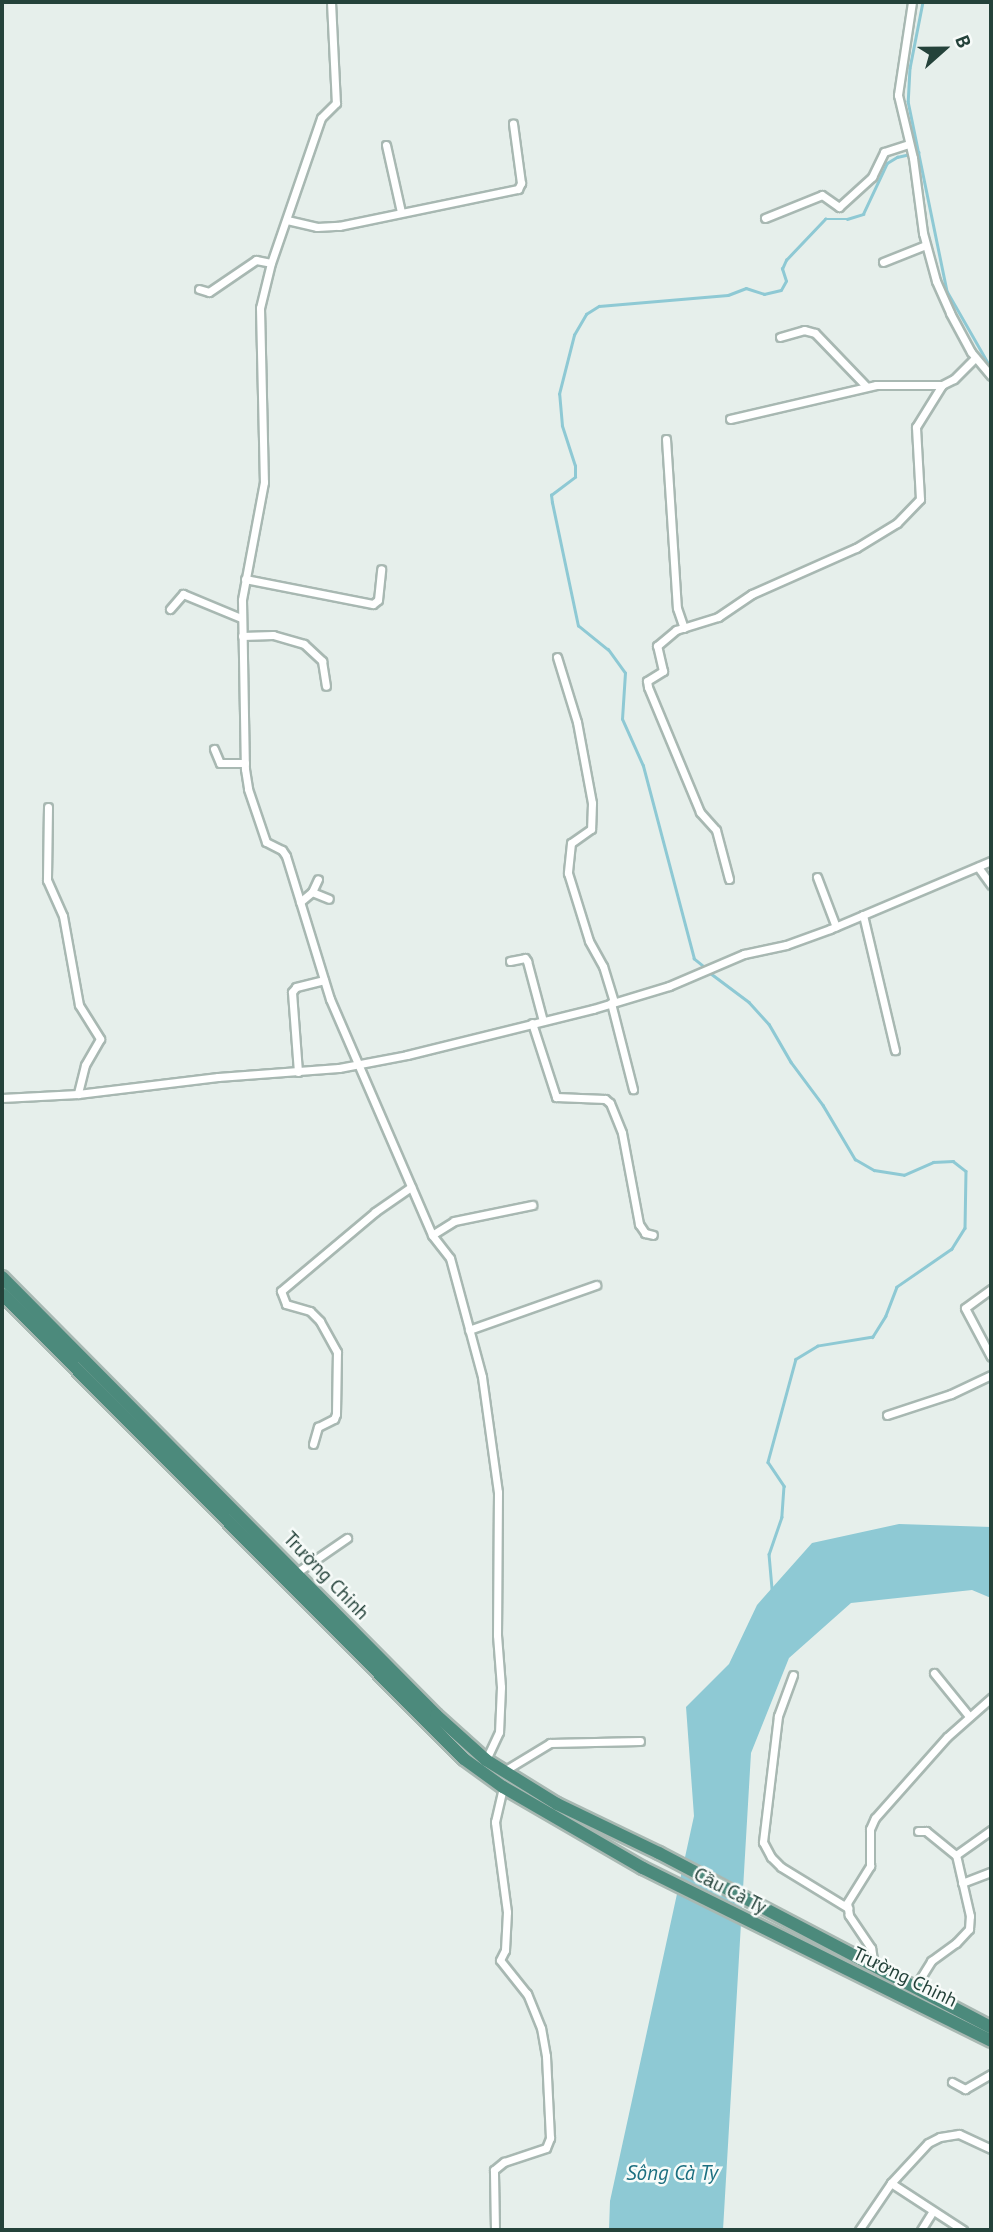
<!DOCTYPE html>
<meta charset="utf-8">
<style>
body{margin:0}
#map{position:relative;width:993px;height:2232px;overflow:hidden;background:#e6efeb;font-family:"PT Sans",sans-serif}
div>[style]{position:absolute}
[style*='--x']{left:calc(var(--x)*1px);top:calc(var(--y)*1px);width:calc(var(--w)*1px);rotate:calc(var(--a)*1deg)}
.water>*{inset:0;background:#8ec9d4}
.stream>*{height:2.5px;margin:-1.25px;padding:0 1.25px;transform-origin:1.25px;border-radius:1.25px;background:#8ec9d4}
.roads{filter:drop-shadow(2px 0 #a8b8b2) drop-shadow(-2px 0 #a8b8b2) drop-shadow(0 2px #a8b8b2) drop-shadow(0 -2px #a8b8b2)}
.minor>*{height:7px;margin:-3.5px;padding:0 3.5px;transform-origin:3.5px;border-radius:3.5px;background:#fff}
.trunk>*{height:12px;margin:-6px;padding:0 6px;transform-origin:6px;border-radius:6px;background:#4c8a7c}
span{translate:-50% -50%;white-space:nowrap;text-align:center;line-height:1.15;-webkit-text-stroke:5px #f7fbf9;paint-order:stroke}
.street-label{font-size:19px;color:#24423a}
.water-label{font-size:21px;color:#1c6f80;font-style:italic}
.frame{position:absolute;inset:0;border:4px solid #24423a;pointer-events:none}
.north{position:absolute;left:909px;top:14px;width:70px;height:70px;-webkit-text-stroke:5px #f7fbf9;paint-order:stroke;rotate:69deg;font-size:19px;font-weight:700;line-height:28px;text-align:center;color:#24423a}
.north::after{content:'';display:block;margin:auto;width:24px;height:32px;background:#24423a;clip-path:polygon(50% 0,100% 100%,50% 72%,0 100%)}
</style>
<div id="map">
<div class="water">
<div style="clip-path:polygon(899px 1524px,991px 1527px,991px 1598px,972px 1590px,851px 1603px,789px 1658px,751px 1753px,723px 2230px,609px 2230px,610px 2201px,694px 1816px,686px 1707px,729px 1664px,757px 1605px,812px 1543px)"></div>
</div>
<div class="stream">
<div style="--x:923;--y:2;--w:67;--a:101.1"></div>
<div style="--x:910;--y:68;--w:33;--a:93"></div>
<div style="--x:908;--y:101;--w:194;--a:78.4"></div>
<div style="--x:947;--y:291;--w:89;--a:60.3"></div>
<div style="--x:704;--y:967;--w:13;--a:-141"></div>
<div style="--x:694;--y:959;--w:200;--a:-104.8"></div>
<div style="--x:643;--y:766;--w:51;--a:-114.1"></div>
<div style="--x:622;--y:719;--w:46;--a:-86.3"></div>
<div style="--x:625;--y:673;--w:29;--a:-126"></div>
<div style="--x:608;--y:650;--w:38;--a:-141"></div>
<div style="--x:578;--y:626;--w:126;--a:-101.9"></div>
<div style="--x:552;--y:503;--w:8;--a:-97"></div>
<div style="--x:551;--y:495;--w:30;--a:-37"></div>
<div style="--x:575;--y:477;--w:11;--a:-90"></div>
<div style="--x:575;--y:466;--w:42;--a:-108"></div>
<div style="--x:562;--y:426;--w:32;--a:-95"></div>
<div style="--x:559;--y:394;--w:61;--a:-75.7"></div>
<div style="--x:574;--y:335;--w:24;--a:-60"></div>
<div style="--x:586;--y:314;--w:15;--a:-32"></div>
<div style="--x:599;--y:306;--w:129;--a:-4.9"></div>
<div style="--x:728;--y:295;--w:19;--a:-21"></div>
<div style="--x:746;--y:288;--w:19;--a:18"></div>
<div style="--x:764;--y:294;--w:17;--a:-13"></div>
<div style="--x:781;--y:290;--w:10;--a:-61"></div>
<div style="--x:786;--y:281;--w:13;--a:-108"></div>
<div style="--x:782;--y:269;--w:10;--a:-66"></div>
<div style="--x:786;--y:260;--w:57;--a:-46.4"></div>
<div style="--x:825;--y:219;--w:22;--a:0"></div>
<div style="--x:847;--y:219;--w:17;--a:-17"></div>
<div style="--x:863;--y:214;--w:56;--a:-64.8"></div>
<div style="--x:887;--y:163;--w:12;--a:-31"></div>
<div style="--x:897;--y:157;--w:22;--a:-13"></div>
<div style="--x:709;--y:972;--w:50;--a:36.9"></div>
<div style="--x:749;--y:1002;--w:30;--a:48"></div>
<div style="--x:769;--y:1024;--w:44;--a:59.9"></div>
<div style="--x:791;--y:1062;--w:54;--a:53.3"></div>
<div style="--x:823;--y:1105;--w:63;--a:59.3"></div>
<div style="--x:855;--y:1159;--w:22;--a:30"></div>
<div style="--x:874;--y:1170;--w:30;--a:9"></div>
<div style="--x:904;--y:1175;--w:32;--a:-24"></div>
<div style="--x:933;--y:1162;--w:20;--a:-3"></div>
<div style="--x:953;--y:1161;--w:16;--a:38"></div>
<div style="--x:966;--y:1171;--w:57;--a:91"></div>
<div style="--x:965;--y:1228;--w:25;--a:122"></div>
<div style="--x:952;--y:1249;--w:67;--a:145.4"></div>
<div style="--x:897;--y:1287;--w:31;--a:111"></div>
<div style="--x:886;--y:1316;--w:25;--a:122"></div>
<div style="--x:873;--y:1337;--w:56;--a:170.7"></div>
<div style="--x:818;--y:1346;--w:26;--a:149"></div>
<div style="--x:796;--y:1359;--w:107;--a:105.2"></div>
<div style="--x:768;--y:1462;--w:29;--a:56"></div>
<div style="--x:784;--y:1486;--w:31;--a:94"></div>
<div style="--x:782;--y:1517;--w:39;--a:109"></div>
<div style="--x:769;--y:1554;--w:36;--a:85"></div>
</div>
<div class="roads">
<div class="minor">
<div style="--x:331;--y:2;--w:101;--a:87.2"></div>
<div style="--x:336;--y:103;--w:21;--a:135"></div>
<div style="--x:321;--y:118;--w:153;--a:109"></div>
<div style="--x:271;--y:263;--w:46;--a:103.7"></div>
<div style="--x:260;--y:308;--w:174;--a:88.7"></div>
<div style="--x:264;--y:482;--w:120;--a:100.6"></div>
<div style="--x:242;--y:600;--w:169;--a:89"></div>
<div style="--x:245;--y:769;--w:20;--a:81"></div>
<div style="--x:248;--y:789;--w:56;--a:71.2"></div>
<div style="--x:266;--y:842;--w:18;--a:27"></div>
<div style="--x:282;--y:850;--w:7;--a:56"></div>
<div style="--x:286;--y:856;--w:150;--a:72.9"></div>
<div style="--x:330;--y:999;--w:257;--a:66.6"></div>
<div style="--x:432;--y:1235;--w:29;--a:52"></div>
<div style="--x:450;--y:1258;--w:123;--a:74.9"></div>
<div style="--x:482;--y:1377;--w:116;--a:82.1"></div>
<div style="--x:498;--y:1492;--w:143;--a:90.4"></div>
<div style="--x:497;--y:1635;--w:52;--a:85.6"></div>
<div style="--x:501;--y:1687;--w:45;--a:92.5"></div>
<div style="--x:499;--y:1732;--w:31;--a:115"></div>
<div style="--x:912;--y:2;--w:94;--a:98.6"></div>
<div style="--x:898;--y:95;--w:65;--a:76.6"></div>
<div style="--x:913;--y:158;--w:76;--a:82.4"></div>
<div style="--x:923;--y:233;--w:50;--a:74.8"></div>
<div style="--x:936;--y:281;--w:35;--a:66"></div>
<div style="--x:950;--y:313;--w:44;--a:61.7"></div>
<div style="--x:971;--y:352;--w:31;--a:50"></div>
<div style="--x:386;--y:145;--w:69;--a:77.4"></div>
<div style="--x:765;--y:218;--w:61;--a:-22"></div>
<div style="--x:822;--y:195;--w:21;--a:35"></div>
<div style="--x:839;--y:207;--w:45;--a:-42.3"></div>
<div style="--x:872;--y:177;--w:28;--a:-64"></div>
<div style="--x:884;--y:152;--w:26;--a:-18"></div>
<div style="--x:287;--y:220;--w:31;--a:13"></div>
<div style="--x:317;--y:227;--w:22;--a:-3"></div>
<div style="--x:339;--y:226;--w:183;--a:-11.7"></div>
<div style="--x:518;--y:189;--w:7;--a:-63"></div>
<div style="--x:521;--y:183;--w:60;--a:-97.7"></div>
<div style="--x:883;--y:262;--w:46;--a:-21.6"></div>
<div style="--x:199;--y:289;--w:10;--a:17"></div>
<div style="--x:209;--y:292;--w:57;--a:-34.2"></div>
<div style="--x:256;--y:260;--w:15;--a:11"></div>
<div style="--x:780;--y:337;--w:25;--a:-16"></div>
<div style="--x:804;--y:330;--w:11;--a:15"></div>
<div style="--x:815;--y:333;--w:74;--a:46.1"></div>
<div style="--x:730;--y:419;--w:150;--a:-13.1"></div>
<div style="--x:876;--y:385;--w:66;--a:0"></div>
<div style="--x:942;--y:385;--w:13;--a:-27"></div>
<div style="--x:954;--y:379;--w:30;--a:-45"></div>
<div style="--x:666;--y:439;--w:169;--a:86.3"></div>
<div style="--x:677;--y:608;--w:21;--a:71"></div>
<div style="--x:245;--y:579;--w:130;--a:11.1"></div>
<div style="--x:373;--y:604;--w:6;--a:-39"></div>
<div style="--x:378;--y:600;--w:31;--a:-84"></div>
<div style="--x:170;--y:609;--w:20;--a:-49"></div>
<div style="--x:183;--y:594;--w:63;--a:22.5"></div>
<div style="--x:242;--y:636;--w:31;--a:-2"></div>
<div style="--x:273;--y:635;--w:32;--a:16"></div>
<div style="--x:304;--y:644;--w:25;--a:43"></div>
<div style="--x:322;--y:661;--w:25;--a:81"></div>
<div style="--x:557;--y:657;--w:68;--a:72.9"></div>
<div style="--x:577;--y:722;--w:82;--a:79.5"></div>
<div style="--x:592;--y:803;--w:26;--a:92"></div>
<div style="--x:591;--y:829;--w:24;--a:145"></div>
<div style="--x:571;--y:843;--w:30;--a:96"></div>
<div style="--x:568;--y:873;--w:71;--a:72.8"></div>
<div style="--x:589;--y:941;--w:29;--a:61"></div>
<div style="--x:603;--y:966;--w:38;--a:73"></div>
<div style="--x:214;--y:749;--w:15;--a:67"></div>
<div style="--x:220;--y:763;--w:25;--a:0"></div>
<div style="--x:48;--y:807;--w:73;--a:90.8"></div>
<div style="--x:47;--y:880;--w:39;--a:66"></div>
<div style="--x:63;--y:916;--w:90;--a:79.8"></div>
<div style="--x:79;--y:1005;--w:40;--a:58"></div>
<div style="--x:100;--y:1039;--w:30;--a:120"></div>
<div style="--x:85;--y:1065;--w:30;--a:104"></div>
<div style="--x:978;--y:867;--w:22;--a:54"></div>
<div style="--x:817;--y:877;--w:53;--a:69.2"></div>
<div style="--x:729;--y:879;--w:51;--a:-104.9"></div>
<div style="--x:716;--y:830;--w:24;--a:-132"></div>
<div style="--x:700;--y:812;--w:135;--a:-112.6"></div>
<div style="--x:648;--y:687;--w:6;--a:-99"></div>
<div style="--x:647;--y:681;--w:19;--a:-32"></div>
<div style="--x:663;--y:671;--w:26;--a:-103"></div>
<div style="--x:657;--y:646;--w:25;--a:-40"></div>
<div style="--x:676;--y:630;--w:44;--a:-17.2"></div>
<div style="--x:718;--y:617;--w:41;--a:-34.1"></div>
<div style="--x:752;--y:594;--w:114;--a:-23.9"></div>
<div style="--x:856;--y:548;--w:48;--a:-31.4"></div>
<div style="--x:897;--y:523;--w:33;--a:-46"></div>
<div style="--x:920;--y:499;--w:72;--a:-93.2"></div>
<div style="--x:916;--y:427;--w:49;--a:-58.2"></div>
<div style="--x:312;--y:892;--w:18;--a:22"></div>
<div style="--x:300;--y:902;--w:16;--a:-40"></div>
<div style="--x:312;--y:892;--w:14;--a:-65"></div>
<div style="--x:863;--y:915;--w:139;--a:76.7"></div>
<div style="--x:510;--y:961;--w:15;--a:-11"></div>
<div style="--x:525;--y:958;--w:4;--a:56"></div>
<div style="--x:527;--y:961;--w:62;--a:75.1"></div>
<div style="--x:611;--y:1003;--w:89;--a:75.7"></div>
<div style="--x:532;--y:1023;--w:78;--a:72"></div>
<div style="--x:556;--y:1097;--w:49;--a:2.3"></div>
<div style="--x:605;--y:1099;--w:6;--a:39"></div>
<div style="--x:610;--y:1103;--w:32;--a:68"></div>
<div style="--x:622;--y:1133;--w:93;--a:79.4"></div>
<div style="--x:639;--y:1224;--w:11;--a:56"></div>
<div style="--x:645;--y:1233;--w:8;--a:14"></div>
<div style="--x:298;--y:1072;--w:80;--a:-94.3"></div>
<div style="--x:292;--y:992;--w:6;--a:-51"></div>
<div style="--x:296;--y:987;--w:29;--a:-14"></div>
<div style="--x:2;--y:1098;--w:76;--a:-3"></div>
<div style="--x:78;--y:1094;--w:141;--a:-6.9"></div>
<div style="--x:218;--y:1077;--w:121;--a:-4.3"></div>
<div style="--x:339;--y:1068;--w:69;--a:-10.8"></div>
<div style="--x:407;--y:1055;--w:192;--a:-13.9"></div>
<div style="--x:593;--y:1009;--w:79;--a:-16.8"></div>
<div style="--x:669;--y:986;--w:82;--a:-23.1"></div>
<div style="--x:744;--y:954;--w:43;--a:-12.1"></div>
<div style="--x:786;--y:945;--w:47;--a:-20"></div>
<div style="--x:830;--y:929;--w:175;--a:-22.9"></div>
<div style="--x:432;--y:1235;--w:26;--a:-32"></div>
<div style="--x:454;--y:1221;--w:80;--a:-11.6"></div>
<div style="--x:991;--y:1289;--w:32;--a:144"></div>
<div style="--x:965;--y:1308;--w:55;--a:62"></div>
<div style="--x:469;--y:1330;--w:135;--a:-19.5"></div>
<div style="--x:887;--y:1415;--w:67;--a:-18.2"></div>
<div style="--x:951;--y:1394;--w:44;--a:-25.4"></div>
<div style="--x:313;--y:1444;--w:18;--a:-74"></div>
<div style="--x:318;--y:1427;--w:18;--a:-27"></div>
<div style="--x:334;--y:1419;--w:5;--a:-68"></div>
<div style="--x:336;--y:1414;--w:62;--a:-89.1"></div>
<div style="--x:337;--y:1352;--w:35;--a:-119"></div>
<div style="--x:320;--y:1321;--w:14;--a:-135"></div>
<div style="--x:310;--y:1311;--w:25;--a:-164"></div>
<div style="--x:286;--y:1304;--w:14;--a:-111"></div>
<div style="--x:281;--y:1291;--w:123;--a:-40"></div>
<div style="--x:375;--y:1212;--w:44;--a:-34.8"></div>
<div style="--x:296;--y:1573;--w:62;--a:-34.5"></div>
<div style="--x:934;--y:1673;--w:55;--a:50.9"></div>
<div style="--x:793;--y:1675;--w:44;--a:110.1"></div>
<div style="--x:778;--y:1716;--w:127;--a:96.8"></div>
<div style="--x:763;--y:1842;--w:17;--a:62"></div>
<div style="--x:771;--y:1857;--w:14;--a:45"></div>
<div style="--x:781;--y:1867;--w:79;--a:31.5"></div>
<div style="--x:504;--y:1771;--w:54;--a:-31.3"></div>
<div style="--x:550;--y:1743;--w:90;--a:-1.3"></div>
<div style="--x:918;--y:1831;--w:8;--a:0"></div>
<div style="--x:926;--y:1831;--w:38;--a:39"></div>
<div style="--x:962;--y:1883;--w:31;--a:-21"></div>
<div style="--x:874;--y:1966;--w:18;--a:-99"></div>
<div style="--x:871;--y:1948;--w:40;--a:-124"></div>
<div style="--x:849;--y:1915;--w:12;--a:-99"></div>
<div style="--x:847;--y:1903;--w:44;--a:-58.1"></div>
<div style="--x:870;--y:1866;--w:37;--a:-90"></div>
<div style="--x:870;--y:1829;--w:12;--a:-66"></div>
<div style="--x:875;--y:1818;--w:108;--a:-48.4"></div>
<div style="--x:947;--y:1737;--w:59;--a:-41.6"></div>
<div style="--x:915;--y:1987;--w:31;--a:-58"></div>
<div style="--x:931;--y:1961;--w:31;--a:-36"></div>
<div style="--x:956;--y:1943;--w:19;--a:-47"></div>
<div style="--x:969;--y:1929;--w:13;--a:-86"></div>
<div style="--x:970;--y:1916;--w:63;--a:-102.9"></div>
<div style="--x:956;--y:1855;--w:43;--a:-35.5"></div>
<div style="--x:952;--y:2082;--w:15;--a:28"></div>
<div style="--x:965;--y:2089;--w:30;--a:-30"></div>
<div style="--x:891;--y:2183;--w:86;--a:33.1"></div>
<div style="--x:495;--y:2230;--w:60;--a:-91"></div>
<div style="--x:494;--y:2170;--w:13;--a:-39"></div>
<div style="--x:504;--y:2162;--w:44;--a:-18.4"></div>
<div style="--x:546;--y:2148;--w:11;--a:-68"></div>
<div style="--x:550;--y:2138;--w:82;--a:-92.8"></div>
<div style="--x:546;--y:2056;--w:28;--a:-100"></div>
<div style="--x:541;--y:2028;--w:37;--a:-112"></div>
<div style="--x:527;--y:1994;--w:43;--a:-128.5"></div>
<div style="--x:500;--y:1960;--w:11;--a:-63"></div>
<div style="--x:505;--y:1950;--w:38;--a:-87"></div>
<div style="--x:507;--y:1912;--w:91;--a:-97.6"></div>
<div style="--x:495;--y:1822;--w:36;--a:-77"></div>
<div style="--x:859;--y:2230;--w:57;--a:-55.8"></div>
<div style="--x:891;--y:2183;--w:54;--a:-47.2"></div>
<div style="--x:928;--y:2143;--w:13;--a:-27"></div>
<div style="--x:940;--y:2137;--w:19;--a:-9"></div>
<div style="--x:959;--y:2134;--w:35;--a:25"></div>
<div style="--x:921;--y:2230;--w:22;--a:-58"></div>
</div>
<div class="trunk">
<div style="--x:2;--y:1277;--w:617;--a:45.26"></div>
<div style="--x:436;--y:1715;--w:67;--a:42"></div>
<div style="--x:486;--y:1760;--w:84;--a:31.8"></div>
<div style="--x:557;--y:1804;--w:113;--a:25.7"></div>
<div style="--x:659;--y:1853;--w:375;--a:27.7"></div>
<div style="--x:2;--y:1294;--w:655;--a:45.19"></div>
<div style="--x:464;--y:1759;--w:48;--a:35.7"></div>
<div style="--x:503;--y:1787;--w:162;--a:30.1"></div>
<div style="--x:643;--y:1868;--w:389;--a:26.4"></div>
</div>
</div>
<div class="street-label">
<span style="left:326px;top:1576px;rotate:46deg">Trường Chinh</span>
<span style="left:730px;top:1891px;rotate:27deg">Cầu Cà Ty</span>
<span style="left:905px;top:1977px;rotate:26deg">Trường Chinh</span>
</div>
<div class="water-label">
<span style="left:672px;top:2173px">Sông Cà Ty</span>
</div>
<div class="frame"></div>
<div class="north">B</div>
</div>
